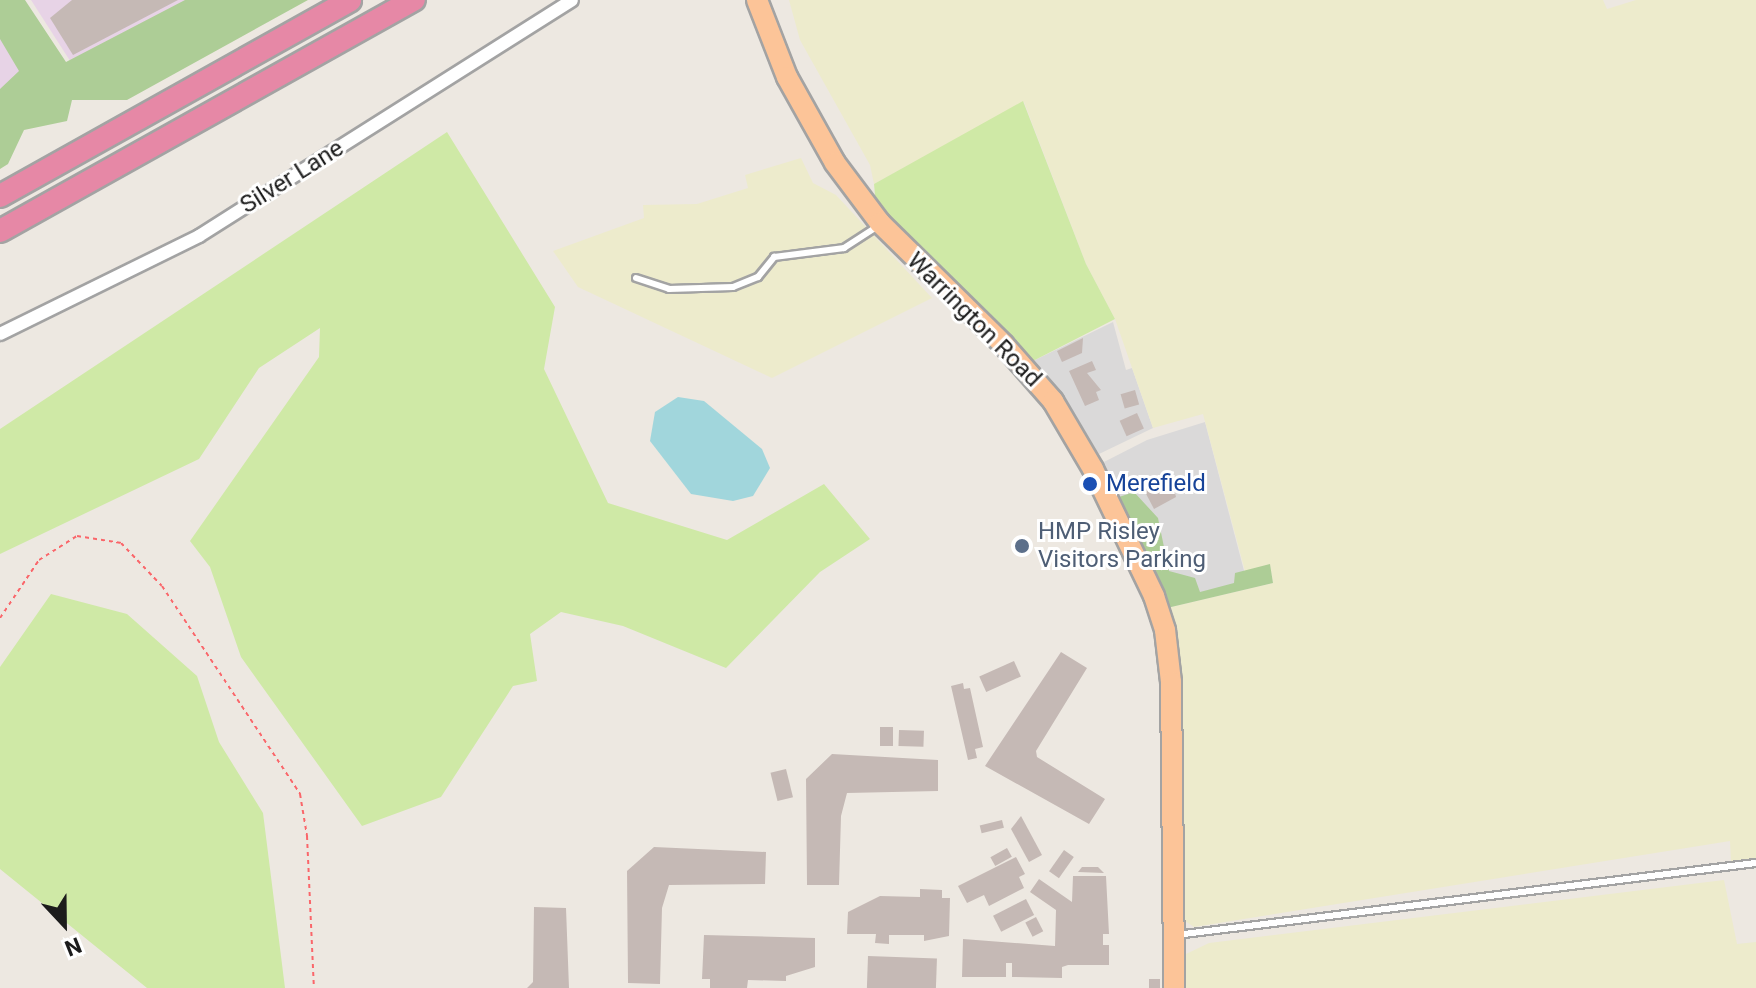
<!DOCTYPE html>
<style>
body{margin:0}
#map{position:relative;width:1756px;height:988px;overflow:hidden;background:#ede8e1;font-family:Roboto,sans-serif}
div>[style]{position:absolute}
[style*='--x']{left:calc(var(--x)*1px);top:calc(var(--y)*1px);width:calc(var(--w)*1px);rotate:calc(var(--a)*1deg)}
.residential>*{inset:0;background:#dad9d9}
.industrial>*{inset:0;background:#e7d3e6}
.farmland>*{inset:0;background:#edebcc}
.grass>*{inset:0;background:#cfe9a6}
.forest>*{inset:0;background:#adcd96}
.water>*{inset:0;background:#a1d6dc}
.building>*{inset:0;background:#c5b9b5;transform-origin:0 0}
.path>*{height:2px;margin-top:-1px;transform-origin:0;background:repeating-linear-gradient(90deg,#fa666a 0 4px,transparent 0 8px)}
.roads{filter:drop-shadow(2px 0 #a3a3a3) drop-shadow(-2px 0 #a3a3a3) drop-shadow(0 2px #a3a3a3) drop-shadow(0 -2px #a3a3a3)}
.service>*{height:6px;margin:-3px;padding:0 3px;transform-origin:3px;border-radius:3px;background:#fff}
.minor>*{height:12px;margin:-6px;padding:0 6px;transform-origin:6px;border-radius:6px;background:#fff}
.primary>*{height:20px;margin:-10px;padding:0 10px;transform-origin:10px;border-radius:10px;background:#fcc498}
.motorway>*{height:22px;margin:-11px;padding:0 11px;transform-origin:11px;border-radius:11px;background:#e688a6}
.dots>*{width:22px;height:22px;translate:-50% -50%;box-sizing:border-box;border:4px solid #fff;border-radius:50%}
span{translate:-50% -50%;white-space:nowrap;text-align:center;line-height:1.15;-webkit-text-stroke:6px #fff;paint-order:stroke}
.street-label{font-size:24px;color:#1c1c1c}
.transit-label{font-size:24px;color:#164399}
.left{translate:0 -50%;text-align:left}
.service-label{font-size:24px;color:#4e5e75}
.north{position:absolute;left:24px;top:884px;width:80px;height:80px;-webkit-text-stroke:6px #fff;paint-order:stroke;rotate:158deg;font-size:22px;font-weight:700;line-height:32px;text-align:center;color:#1c1c1c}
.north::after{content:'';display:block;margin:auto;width:28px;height:36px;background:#1c1c1c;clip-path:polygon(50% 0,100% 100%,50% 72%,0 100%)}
</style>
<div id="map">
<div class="residential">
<div style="clip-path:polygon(1113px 322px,1126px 370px,1132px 368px,1153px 428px,1099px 454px,1066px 399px,1033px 361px)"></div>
<div style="clip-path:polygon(1205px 422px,1247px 582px,1167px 600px,1102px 463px,1147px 440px)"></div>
</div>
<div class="industrial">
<div style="clip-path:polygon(0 0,51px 57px,0 106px)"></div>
<div style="clip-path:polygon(31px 0,203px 0,74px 67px)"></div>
</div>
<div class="farmland">
<div style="clip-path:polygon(789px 0,1603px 0,1607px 9px,1636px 0,1756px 0,1756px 859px,1731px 862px,1730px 841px,1194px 927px,1185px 921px,1180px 914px,1167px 608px,1273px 583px,1270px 565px,1245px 571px,1203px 414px,1153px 428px,1115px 319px,1086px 264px,1024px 102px,874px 184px,870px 165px,800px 40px)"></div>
<div style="clip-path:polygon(801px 158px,813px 183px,836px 195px,932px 298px,772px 378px,578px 287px,553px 251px,644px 218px,643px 205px,697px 204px,748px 188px,745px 175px)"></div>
<div style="clip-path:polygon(1724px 880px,1737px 944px,1756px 942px,1756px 988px,1182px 988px,1184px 955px,1209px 943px)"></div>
</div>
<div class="grass">
<div style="clip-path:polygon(1023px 101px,1086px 264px,1115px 319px,1033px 361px,876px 206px,874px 184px)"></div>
<div style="clip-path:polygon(447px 132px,555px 307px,544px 369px,608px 503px,727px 540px,824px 484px,870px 539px,820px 572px,726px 668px,623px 626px,561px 612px,530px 634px,537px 681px,513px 686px,441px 797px,362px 826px,241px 657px,210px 567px,190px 541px,319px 357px,320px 328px,259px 368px,199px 459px,0 554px,0 429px)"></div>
<div style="clip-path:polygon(51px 594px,127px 614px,197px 676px,219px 742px,263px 813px,285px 988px,147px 988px,0 869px,0 667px)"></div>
</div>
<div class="forest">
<div style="clip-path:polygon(0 0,25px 0,66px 62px,185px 0,308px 0,127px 100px,72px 100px,67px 121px,24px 130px,8px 164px,0 169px,0 89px,19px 71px,0 39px)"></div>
<div style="clip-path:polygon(1134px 492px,1158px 518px,1169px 571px,1195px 578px,1200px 592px,1234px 583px,1235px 573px,1270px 564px,1273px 583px,1167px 608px,1119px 497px)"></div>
</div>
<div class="water">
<div style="clip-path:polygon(678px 397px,704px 401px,762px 449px,770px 468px,753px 496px,733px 501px,691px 494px,650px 441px,655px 412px)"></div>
</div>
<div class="building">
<div style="clip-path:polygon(72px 0,178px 0,73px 55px,50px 18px)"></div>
<div style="clip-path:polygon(1083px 338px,1082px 353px,1062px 362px,1057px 351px)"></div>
<div style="clip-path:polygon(1092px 361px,1096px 370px,1087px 373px,1101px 390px,1096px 392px,1099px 400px,1085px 406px,1069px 371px)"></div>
<div style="left:1135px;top:390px;width:15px;height:15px;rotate:74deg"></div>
<div style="left:1137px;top:413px;width:17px;height:19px;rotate:66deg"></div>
<div style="clip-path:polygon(1170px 474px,1176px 497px,1154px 509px,1143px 488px)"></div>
<div style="clip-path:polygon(1061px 652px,1087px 668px,1036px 751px,1037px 757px,1105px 799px,1089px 824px,985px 766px)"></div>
<div style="left:1014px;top:661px;width:17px;height:38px;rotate:66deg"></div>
<div style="clip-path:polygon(963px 683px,964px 689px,970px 688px,983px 747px,975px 749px,977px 758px,968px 760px,951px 686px)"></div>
<div style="left:880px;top:727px;width:13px;height:19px"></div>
<div style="left:899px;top:730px;width:25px;height:16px;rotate:2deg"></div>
<div style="clip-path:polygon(832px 754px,938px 760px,938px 791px,847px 793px,841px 816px,839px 885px,807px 885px,806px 779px)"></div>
<div style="left:786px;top:769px;width:29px;height:16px;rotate:76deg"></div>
<div style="clip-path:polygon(1021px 816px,1042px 855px,1029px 862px,1011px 829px)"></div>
<div style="left:1002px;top:820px;width:8px;height:23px;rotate:76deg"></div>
<div style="clip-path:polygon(654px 847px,766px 852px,765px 884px,669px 885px,662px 908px,660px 984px,628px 983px,627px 871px)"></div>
<div style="left:1007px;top:848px;width:10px;height:19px;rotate:61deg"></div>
<div style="left:1064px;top:850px;width:12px;height:26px;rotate:35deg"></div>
<div style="clip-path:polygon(1016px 857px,1025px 874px,1019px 877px,1024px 888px,989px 906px,984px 895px,967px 903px,958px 886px)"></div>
<div style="clip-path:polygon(1098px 867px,1104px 873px,1078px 872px,1082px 867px)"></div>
<div style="clip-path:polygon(1073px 876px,1106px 876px,1109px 934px,1103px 934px,1103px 945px,1109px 945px,1109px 965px,1068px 965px,1062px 967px,1062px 978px,1012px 977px,1012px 963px,1006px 963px,1006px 977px,962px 977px,963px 939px,1055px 946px,1056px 910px,1030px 892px,1039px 879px,1072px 902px)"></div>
<div style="clip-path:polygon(920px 889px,942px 890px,942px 898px,950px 898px,949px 936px,924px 941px,924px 935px,889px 935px,889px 944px,875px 943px,876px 934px,847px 934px,848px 912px,880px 896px,920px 897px)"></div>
<div style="left:1026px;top:899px;width:18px;height:37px;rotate:63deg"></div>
<div style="clip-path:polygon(534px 907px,566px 908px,569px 988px,527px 988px,533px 982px)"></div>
<div style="left:1036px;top:917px;width:16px;height:12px;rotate:63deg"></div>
<div style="clip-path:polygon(704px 935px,815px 938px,815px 967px,786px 976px,786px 981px,748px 980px,747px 988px,710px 988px,710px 979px,702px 979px)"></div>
<div style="left:868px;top:956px;width:69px;height:32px;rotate:2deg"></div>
<div style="left:1149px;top:979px;width:11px;height:9px"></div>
</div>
<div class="path">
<div style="--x:0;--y:618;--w:70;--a:-56.1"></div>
<div style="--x:39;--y:560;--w:45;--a:-32.3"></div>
<div style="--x:77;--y:536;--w:45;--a:9"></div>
<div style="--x:121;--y:543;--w:59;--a:46.4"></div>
<div style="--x:162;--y:586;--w:250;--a:56.4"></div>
<div style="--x:300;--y:794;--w:43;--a:80.5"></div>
<div style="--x:307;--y:836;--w:152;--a:87.4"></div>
</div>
<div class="roads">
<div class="service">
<div style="--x:636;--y:278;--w:35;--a:18"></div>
<div style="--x:669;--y:289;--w:64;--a:-1.8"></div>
<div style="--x:733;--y:287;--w:27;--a:-22"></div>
<div style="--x:758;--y:277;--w:26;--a:-51"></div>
<div style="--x:774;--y:257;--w:71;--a:-7.3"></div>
<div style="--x:844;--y:248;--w:40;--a:-32.9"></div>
<div style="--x:1176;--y:935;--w:584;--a:-7.08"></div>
</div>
<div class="minor">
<div style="--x:0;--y:334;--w:222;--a:-26.2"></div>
<div style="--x:199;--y:236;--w:441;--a:-32.3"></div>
</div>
<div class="primary">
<div style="--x:757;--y:0;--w:83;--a:68.7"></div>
<div style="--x:787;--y:77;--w:98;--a:60.8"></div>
<div style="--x:835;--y:163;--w:75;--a:53.1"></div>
<div style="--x:880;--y:223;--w:173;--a:44.5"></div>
<div style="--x:1003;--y:344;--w:76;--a:48.7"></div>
<div style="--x:1053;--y:401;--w:79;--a:59.5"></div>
<div style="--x:1093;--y:469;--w:141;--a:64.3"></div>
<div style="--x:1154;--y:596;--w:36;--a:72"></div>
<div style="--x:1165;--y:630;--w:52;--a:83.4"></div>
<div style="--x:1171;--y:682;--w:306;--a:89.4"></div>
</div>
<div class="motorway">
<div style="--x:0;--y:196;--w:401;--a:-29.2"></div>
<div style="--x:0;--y:231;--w:474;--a:-29.2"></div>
</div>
</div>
<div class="dots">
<div style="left:1090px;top:484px;background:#1a4fb4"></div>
<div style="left:1022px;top:546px;background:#5c6f8a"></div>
</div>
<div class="street-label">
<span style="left:292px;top:177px;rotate:-32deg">Silver Lane</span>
<span style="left:974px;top:320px;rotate:45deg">Warrington Road</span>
</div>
<div class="transit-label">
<span class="left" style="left:1106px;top:484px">Merefield</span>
</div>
<div class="service-label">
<span class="left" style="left:1038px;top:546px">HMP Risley<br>Visitors Parking</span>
</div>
<div class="north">N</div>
</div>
